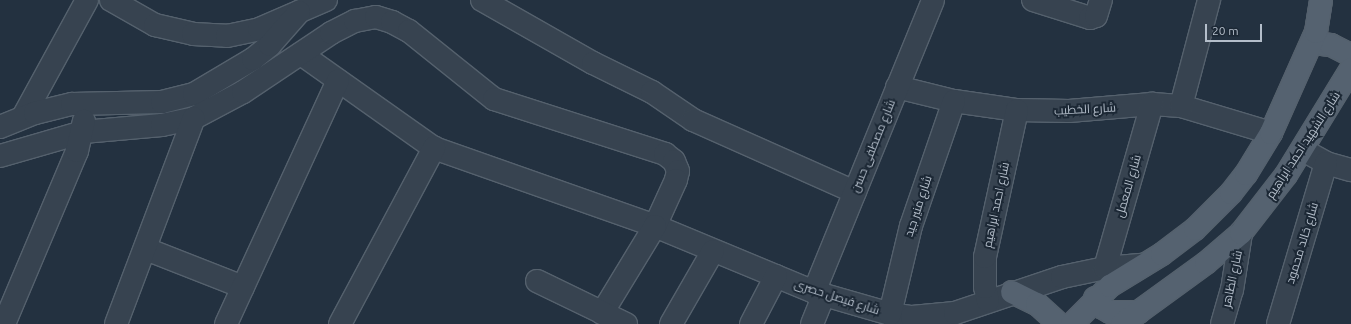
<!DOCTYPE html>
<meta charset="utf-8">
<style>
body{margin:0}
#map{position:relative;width:1351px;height:324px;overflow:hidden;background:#233140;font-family:Ubuntu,Cairo,sans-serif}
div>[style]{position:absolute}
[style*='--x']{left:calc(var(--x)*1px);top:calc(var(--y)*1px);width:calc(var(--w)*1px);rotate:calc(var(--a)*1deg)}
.roads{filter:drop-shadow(1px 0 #55616d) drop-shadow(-1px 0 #55616d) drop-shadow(0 1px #55616d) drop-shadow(0 -1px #55616d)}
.minor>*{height:22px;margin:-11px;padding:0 11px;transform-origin:11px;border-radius:11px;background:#374350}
.major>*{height:22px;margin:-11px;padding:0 11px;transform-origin:11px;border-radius:11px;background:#556270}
span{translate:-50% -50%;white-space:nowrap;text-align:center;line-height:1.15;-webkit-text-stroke:4px #1c2835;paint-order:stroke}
.street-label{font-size:12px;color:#b4beca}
.scale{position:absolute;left:1205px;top:24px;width:57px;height:18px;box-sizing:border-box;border:2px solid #b4beca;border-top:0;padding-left:5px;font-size:12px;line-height:14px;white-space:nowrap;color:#b4beca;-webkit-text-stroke:3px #1c2835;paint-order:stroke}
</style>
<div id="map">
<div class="roads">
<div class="minor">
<div style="--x:111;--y:0;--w:51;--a:29.6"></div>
<div style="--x:155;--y:25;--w:39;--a:13"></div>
<div style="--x:193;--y:34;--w:34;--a:3"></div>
<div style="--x:227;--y:36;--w:33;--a:-12"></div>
<div style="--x:259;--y:29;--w:73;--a:-23.4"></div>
<div style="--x:482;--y:0;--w:128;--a:29.6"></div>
<div style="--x:593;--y:63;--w:66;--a:26.2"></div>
<div style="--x:652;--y:92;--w:50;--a:34.3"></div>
<div style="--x:693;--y:120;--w:177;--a:24"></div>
<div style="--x:1033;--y:0;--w:60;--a:17.5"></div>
<div style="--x:1090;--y:18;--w:6;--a:-18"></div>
<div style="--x:1096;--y:16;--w:17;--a:-73"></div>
<div style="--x:301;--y:54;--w:163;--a:35.3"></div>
<div style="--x:434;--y:148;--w:234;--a:19.4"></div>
<div style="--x:655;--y:226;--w:172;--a:22.5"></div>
<div style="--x:814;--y:292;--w:79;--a:16.1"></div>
<div style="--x:890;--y:314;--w:22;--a:8"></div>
<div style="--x:912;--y:317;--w:43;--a:-5.3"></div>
<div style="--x:955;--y:313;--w:113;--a:-18.6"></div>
<div style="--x:1062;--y:277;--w:44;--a:-11.8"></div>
<div style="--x:1105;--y:268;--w:38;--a:-5"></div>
<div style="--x:897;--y:87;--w:59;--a:13.8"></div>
<div style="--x:954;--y:101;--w:64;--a:8.1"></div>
<div style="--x:1017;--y:110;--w:52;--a:1.1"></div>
<div style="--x:1069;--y:111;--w:83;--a:-4.8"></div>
<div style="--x:1152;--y:104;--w:29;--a:4"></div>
<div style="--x:1181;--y:106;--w:94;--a:16.7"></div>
<div style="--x:1181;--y:106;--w:110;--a:-75.2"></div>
<div style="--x:23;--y:117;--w:133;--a:-61.3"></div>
<div style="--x:0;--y:127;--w:38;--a:-22"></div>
<div style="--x:35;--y:113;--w:38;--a:-14"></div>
<div style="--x:72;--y:104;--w:90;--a:-1.3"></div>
<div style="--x:162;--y:102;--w:33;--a:-14"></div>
<div style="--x:194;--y:94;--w:69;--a:-30.7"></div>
<div style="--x:253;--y:59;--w:22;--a:-39"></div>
<div style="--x:270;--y:45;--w:44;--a:-48.7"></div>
<div style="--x:1303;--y:150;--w:26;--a:29"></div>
<div style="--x:1326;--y:163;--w:26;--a:16"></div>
<div style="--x:0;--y:156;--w:86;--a:-16.1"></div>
<div style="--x:83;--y:132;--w:79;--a:-5.1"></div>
<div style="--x:162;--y:125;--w:33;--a:-12"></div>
<div style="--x:194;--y:118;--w:55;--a:-28"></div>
<div style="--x:243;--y:92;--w:106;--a:-33.8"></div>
<div style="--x:331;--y:33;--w:27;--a:-27"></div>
<div style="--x:355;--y:21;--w:21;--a:-11"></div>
<div style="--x:376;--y:17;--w:17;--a:17"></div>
<div style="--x:392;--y:22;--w:19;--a:28"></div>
<div style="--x:409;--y:31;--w:109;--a:38.7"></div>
<div style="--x:494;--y:99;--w:180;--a:17.8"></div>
<div style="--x:665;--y:154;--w:11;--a:38"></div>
<div style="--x:674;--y:161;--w:11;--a:68"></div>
<div style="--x:678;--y:171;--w:9;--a:103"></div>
<div style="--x:676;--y:180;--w:51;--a:114.5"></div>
<div style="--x:655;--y:226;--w:102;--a:121.3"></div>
<div style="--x:146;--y:249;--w:104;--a:21.4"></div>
<div style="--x:1105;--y:268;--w:171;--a:-74"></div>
<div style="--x:537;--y:281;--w:99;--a:25.8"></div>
<div style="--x:814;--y:292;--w:315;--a:-67.8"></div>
<div style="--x:988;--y:301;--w:14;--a:-102"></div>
<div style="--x:985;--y:287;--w:30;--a:-90"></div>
<div style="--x:985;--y:257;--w:150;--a:-77.7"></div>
<div style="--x:890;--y:314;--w:90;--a:-76.6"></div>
<div style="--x:911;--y:226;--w:132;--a:-71"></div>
<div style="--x:4;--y:324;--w:188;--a:-67.1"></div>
<div style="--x:77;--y:151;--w:31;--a:-77"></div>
<div style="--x:116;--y:324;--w:220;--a:-69.3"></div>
<div style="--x:226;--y:324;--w:268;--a:-65.3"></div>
<div style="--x:340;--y:324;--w:200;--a:-61.9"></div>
<div style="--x:671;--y:324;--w:84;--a:-60.1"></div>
<div style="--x:751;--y:324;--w:54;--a:-62.5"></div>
<div style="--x:812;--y:324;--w:31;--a:-68"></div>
<div style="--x:1222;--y:324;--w:35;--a:-74"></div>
<div style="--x:1232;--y:290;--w:58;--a:-81"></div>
<div style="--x:1278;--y:324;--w:168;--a:-73.4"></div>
</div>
<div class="major">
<div style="--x:1312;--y:43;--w:19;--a:6"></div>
<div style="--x:1331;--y:45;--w:22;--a:27"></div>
<div style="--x:1012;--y:292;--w:28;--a:26"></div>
<div style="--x:1037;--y:304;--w:30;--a:42"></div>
<div style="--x:1095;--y:298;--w:11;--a:56"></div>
<div style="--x:1101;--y:307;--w:10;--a:29"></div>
<div style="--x:1110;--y:312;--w:29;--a:0"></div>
<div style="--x:1072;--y:324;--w:54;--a:-45"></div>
<div style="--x:1110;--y:286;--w:61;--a:-31.6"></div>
<div style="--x:1162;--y:254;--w:41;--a:-37.1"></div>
<div style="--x:1195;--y:229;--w:51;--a:-45"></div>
<div style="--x:1231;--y:193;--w:24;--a:-52"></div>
<div style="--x:1246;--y:174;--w:48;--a:-58.6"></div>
<div style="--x:1271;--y:133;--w:111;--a:-66"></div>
<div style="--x:1316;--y:32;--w:32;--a:-81"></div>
<div style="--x:1122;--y:324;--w:104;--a:-36"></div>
<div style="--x:1206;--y:263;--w:46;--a:-40.6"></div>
<div style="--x:1241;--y:233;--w:73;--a:-52.2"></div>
<div style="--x:1286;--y:175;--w:124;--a:-58.5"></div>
</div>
</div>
<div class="street-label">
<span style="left:1085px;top:109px;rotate:-3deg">شارع الخطيب</span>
<span style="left:1303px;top:145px;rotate:-57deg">شارع الشهيد احمد ابراهيم</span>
<span style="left:873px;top:146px;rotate:-68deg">شارع مصطفى حسن</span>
<span style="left:1128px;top:186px;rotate:-74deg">شارع المعمل</span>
<span style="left:996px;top:205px;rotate:-78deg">شارع احمد ابراهيم</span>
<span style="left:918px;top:206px;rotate:-72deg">شارع منير جيد</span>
<span style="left:1302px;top:243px;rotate:-73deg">شارع خالد محمود</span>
<span style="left:1232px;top:279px;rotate:-78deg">شارع الظاهر</span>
<span style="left:837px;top:297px;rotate:18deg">شارع فيصل حصرى</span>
</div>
<div class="scale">20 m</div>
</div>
